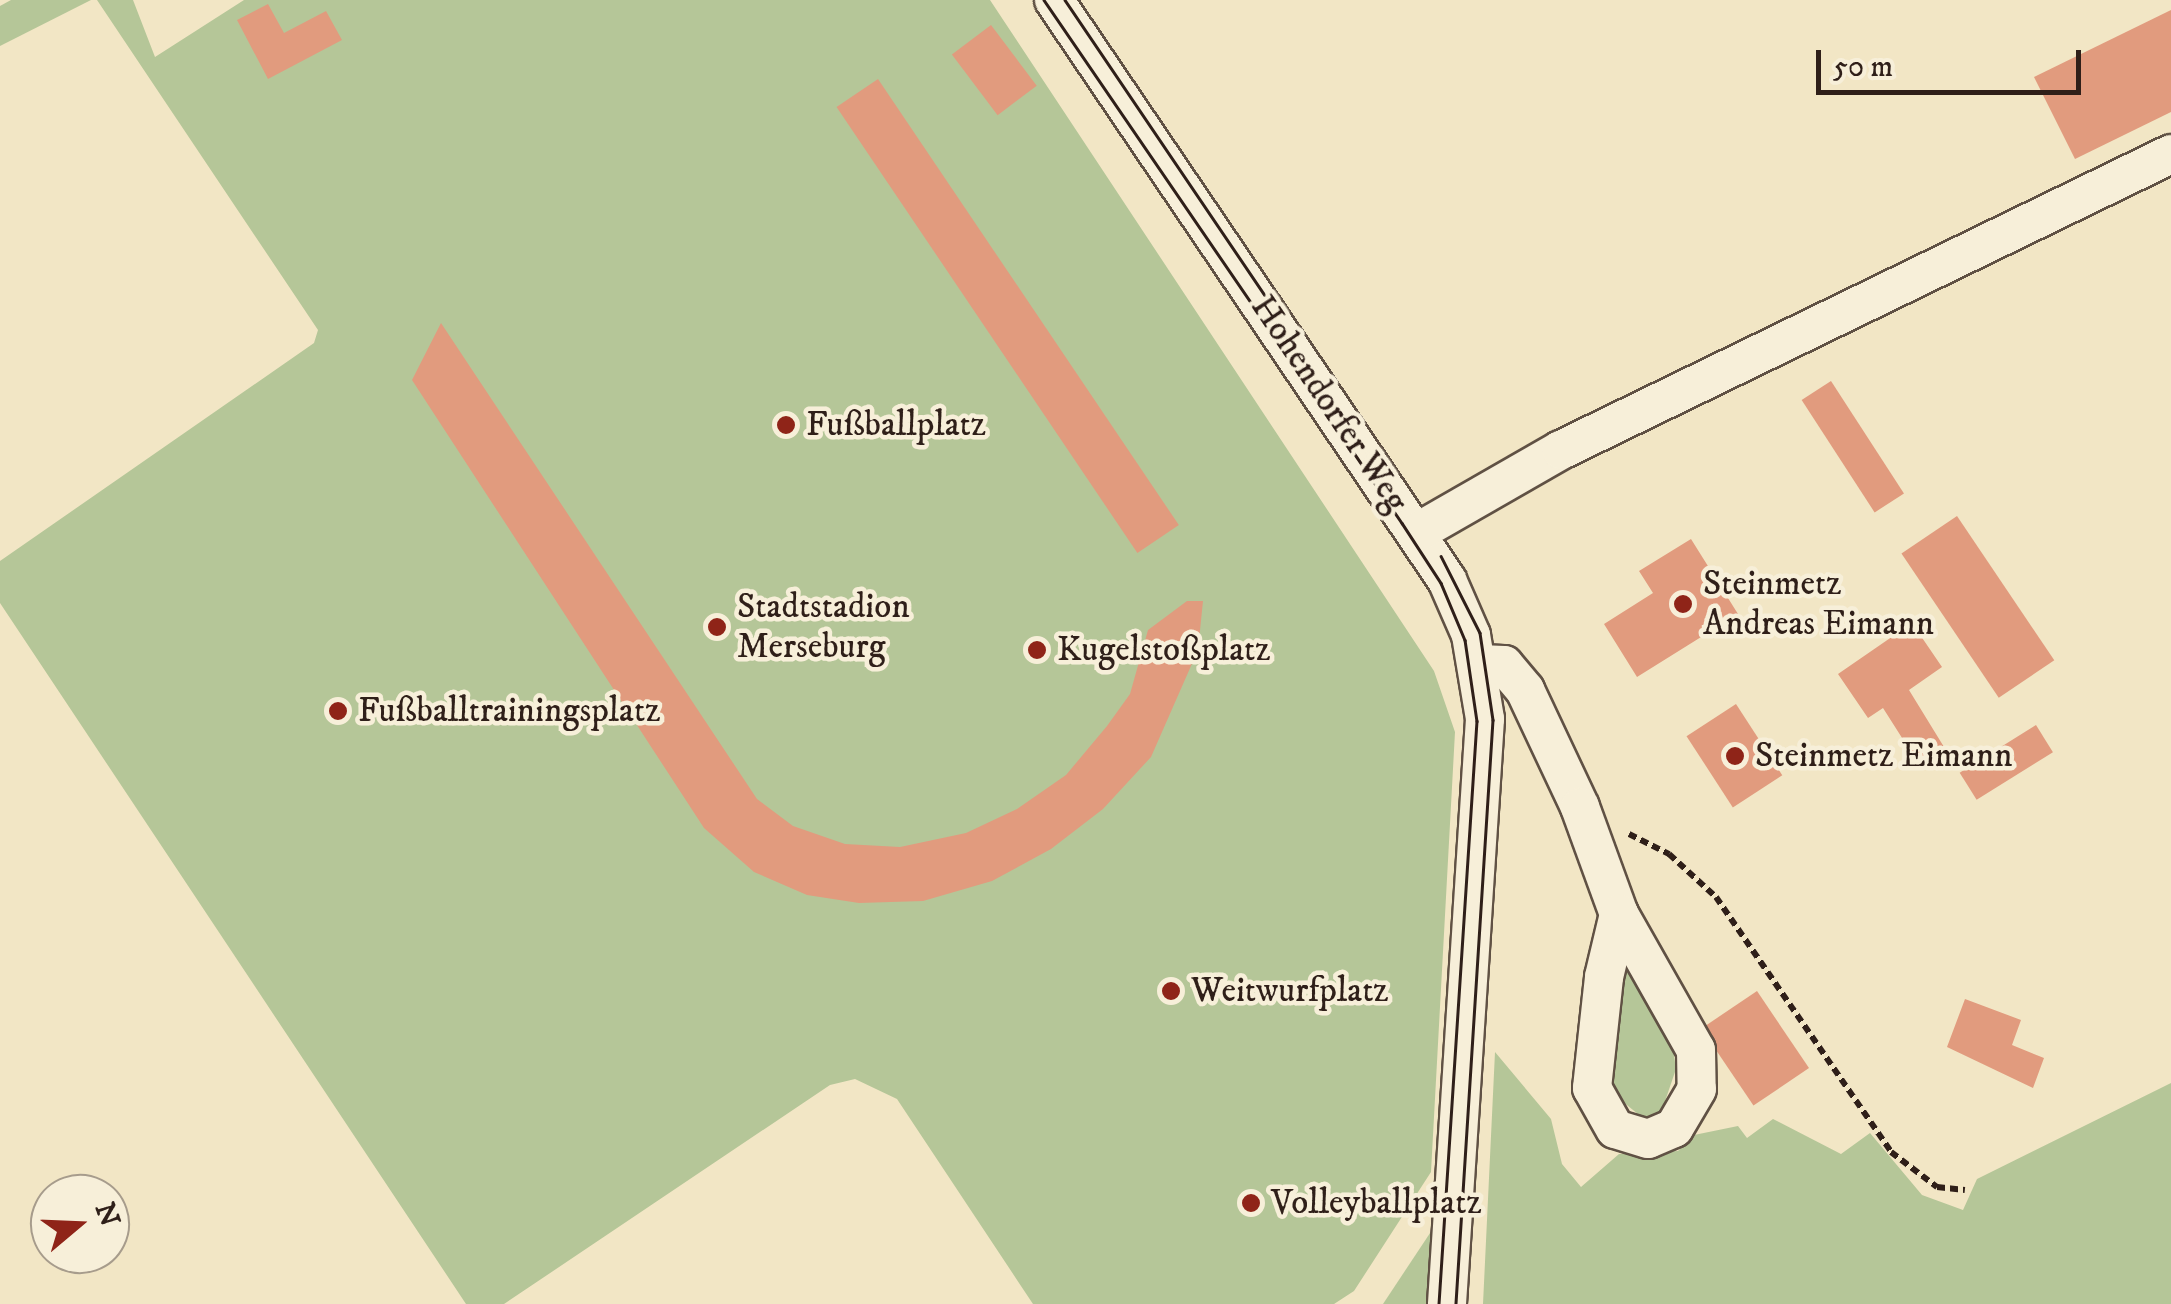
<!DOCTYPE html>
<meta charset="utf-8">
<style>
body{margin:0}
#map{position:relative;width:2171px;height:1304px;overflow:hidden;background:#f2e6c5;font-family:"IM FELL DW Pica",serif}
div>[style]{position:absolute}
[style*='--x']{left:calc(var(--x)*1px);top:calc(var(--y)*1px);width:calc(var(--w)*1px);rotate:calc(var(--a)*1deg)}
.green>*{inset:0;background:#b5c698}
.building>*{inset:0;background:#e19b7e;transform-origin:0 0}
.path>*{height:6px;margin-top:-3px;transform-origin:0;background:repeating-linear-gradient(90deg,#2f1f19 0 8px,transparent 0 13px)}
.roads{filter:drop-shadow(2px 0 #605144) drop-shadow(-2px 0 #605144) drop-shadow(0 2px #605144) drop-shadow(0 -2px #605144)}
.minor>*{height:38px;margin:-19px;padding:0 19px;transform-origin:19px;border-radius:19px;background:#f7efd9}
.tram>*{height:2.5px;margin:-1.25px;padding:0 1.25px;transform-origin:1.25px;border-radius:1.25px;background:#2f1f19}
.dots>*{width:28px;height:28px;translate:-50% -50%;box-sizing:border-box;border:5px solid #f7efd9;border-radius:50%}
span{translate:-50% -50%;white-space:nowrap;text-align:center;line-height:1.15;-webkit-text-stroke:9px #f7efd9;paint-order:stroke}
.street-label{font-size:35px;color:#2f1f19}
.poi-label{font-size:35px;color:#2f1f19}
.left{translate:0 -50%;text-align:left}
.north{position:absolute;left:30px;top:1174px;width:100px;height:100px;box-sizing:border-box;background:#f7efd9;border:2px solid #a79c8c;border-radius:50%;rotate:71deg;font-size:28px;font-weight:700;line-height:40px;text-align:center;color:#2f1f19}
.north::after{content:'';display:block;margin:auto;width:35px;height:45px;background:#8f2418;clip-path:polygon(50% 0,100% 100%,50% 72%,0 100%)}
.scale{position:absolute;left:1816px;top:50px;width:265px;height:45px;box-sizing:border-box;border:5px solid #2f1f19;border-top:0;padding-left:12px;font-size:30px;line-height:35px;white-space:nowrap;color:#2f1f19;-webkit-text-stroke:8px #f7efd9;paint-order:stroke}
</style>
<div id="map">
<div class="green">
<div style="clip-path:polygon(11px 0,91px 0,0 46px,0 6px)"></div>
<div style="clip-path:polygon(97px 0,133px 0,155px 57px,244px 0,990px 0,1434px 671px,1455px 732px,1431px 1172px,1354px 1291px,1334px 1304px,1033px 1304px,897px 1099px,855px 1079px,830px 1085px,504px 1304px,466px 1304px,0 603px,0 561px,314px 343px,318px 330px)"></div>
<div style="clip-path:polygon(1628px 958px,1671px 1033px,1676px 1069px,1661px 1113px,1644px 1119px,1611px 1092px,1613px 995px)"></div>
<div style="clip-path:polygon(1495px 1052px,1551px 1119px,1562px 1164px,1581px 1187px,1619px 1154px,1678px 1151px,1694px 1135px,1738px 1126px,1747px 1138px,1773px 1119px,1841px 1154px,1870px 1133px,1922px 1195px,1963px 1210px,1977px 1179px,2171px 1083px,2171px 1304px,1483px 1304px)"></div>
<div style="clip-path:polygon(1438px 1221px,1431px 1304px,1383px 1304px)"></div>
</div>
<div class="building">
<div style="clip-path:polygon(268px 4px,284px 33px,326px 11px,342px 40px,268px 79px,237px 20px)"></div>
<div style="clip-path:polygon(2171px 10px,2171px 112px,2075px 159px,2034px 77px)"></div>
<div style="left:991px;top:25px;width:76px;height:49px;rotate:53deg"></div>
<div style="left:878px;top:79px;width:538px;height:50px;rotate:56deg"></div>
<div style="clip-path:polygon(441px 323px,757px 799px,793px 826px,845px 844px,900px 847px,966px 833px,1017px 809px,1066px 775px,1107px 726px,1130px 694px,1148px 630px,1187px 601px,1203px 601px,1198px 650px,1151px 757px,1103px 809px,1051px 849px,992px 881px,923px 901px,859px 903px,807px 895px,754px 872px,704px 828px,412px 380px)"></div>
<div style="left:1831px;top:381px;width:134px;height:35px;rotate:57deg"></div>
<div style="left:1957px;top:516px;width:174px;height:67px;rotate:56deg"></div>
<div style="clip-path:polygon(1691px 539px,1738px 614px,1637px 677px,1604px 624px,1653px 593px,1639px 571px)"></div>
<div style="clip-path:polygon(1912px 623px,1942px 667px,1909px 690px,1944px 747px,1918px 763px,1883px 708px,1868px 718px,1838px 674px)"></div>
<div style="left:1736px;top:704px;width:85px;height:59px;rotate:57deg"></div>
<div style="left:2036px;top:725px;width:32px;height:90px;rotate:58deg"></div>
<div style="left:1757px;top:991px;width:93px;height:67px;rotate:56deg"></div>
<div style="clip-path:polygon(1965px 999px,2021px 1020px,2012px 1045px,2044px 1058px,2033px 1088px,1947px 1047px)"></div>
</div>
<div class="path">
<div style="--x:1629;--y:834;--w:45;--a:26.6"></div>
<div style="--x:1669;--y:854;--w:64;--a:42.5"></div>
<div style="--x:1716;--y:897;--w:309;--a:55.5"></div>
<div style="--x:1891;--y:1152;--w:58;--a:37.3"></div>
<div style="--x:1937;--y:1187;--w:28;--a:6"></div>
</div>
<div class="roads">
<div class="minor">
<div style="--x:1054;--y:0;--w:701;--a:55.88"></div>
<div style="--x:1447;--y:580;--w:60;--a:66.4"></div>
<div style="--x:1471;--y:635;--w:85;--a:80.5"></div>
<div style="--x:1485;--y:719;--w:586;--a:93.72"></div>
<div style="--x:1416;--y:533;--w:167;--a:-29.8"></div>
<div style="--x:1561;--y:450;--w:678;--a:-25.88"></div>
<div style="--x:1479;--y:664;--w:25;--a:2"></div>
<div style="--x:1504;--y:665;--w:33;--a:50"></div>
<div style="--x:1525;--y:690;--w:129;--a:64.8"></div>
<div style="--x:1580;--y:807;--w:114;--a:70"></div>
<div style="--x:1619;--y:914;--w:156;--a:60.5"></div>
<div style="--x:1696;--y:1050;--w:39;--a:89"></div>
<div style="--x:1697;--y:1089;--w:45;--a:120.5"></div>
<div style="--x:1674;--y:1128;--w:28;--a:157"></div>
<div style="--x:1648;--y:1139;--w:34;--a:-163"></div>
<div style="--x:1615;--y:1129;--w:47;--a:-119.3"></div>
<div style="--x:1592;--y:1088;--w:112;--a:-83.8"></div>
<div style="--x:1604;--y:977;--w:65;--a:-76.6"></div>
</div>
</div>
<div class="tram">
<div style="--x:1044;--y:0;--w:634;--a:55.61"></div>
<div style="--x:1402;--y:523;--w:72;--a:57"></div>
<div style="--x:1441;--y:583;--w:62;--a:67.2"></div>
<div style="--x:1465;--y:640;--w:82;--a:81.6"></div>
<div style="--x:1477;--y:721;--w:584;--a:93.73"></div>
<div style="--x:1065;--y:0;--w:366;--a:55.9"></div>
<div style="--x:1441;--y:556;--w:86;--a:63.1"></div>
<div style="--x:1480;--y:633;--w:88;--a:81.5"></div>
<div style="--x:1493;--y:720;--w:585;--a:93.63"></div>
</div>
<div class="dots">
<div style="left:786px;top:425px;background:#8f2418"></div>
<div style="left:1683px;top:604px;background:#8f2418"></div>
<div style="left:717px;top:627px;background:#8f2418"></div>
<div style="left:1037px;top:650px;background:#8f2418"></div>
<div style="left:338px;top:711px;background:#8f2418"></div>
<div style="left:1735px;top:756px;background:#8f2418"></div>
<div style="left:1171px;top:991px;background:#8f2418"></div>
<div style="left:1251px;top:1203px;background:#8f2418"></div>
</div>
<div class="street-label">
<span style="left:1329px;top:404px;rotate:56deg">Hohendorfer Weg</span>
</div>
<div class="poi-label">
<span class="left" style="left:806px;top:425px">Fußballplatz</span>
<span class="left" style="left:1703px;top:604px">Steinmetz<br>Andreas Eimann</span>
<span class="left" style="left:737px;top:627px">Stadtstadion<br>Merseburg</span>
<span class="left" style="left:1057px;top:650px">Kugelstoßplatz</span>
<span class="left" style="left:358px;top:711px">Fußballtrainingsplatz</span>
<span class="left" style="left:1755px;top:756px">Steinmetz Eimann</span>
<span class="left" style="left:1191px;top:991px">Weitwurfplatz</span>
<span class="left" style="left:1271px;top:1203px">Volleyballplatz</span>
</div>
<div class="north">N</div>
<div class="scale">50 m</div>
</div>
